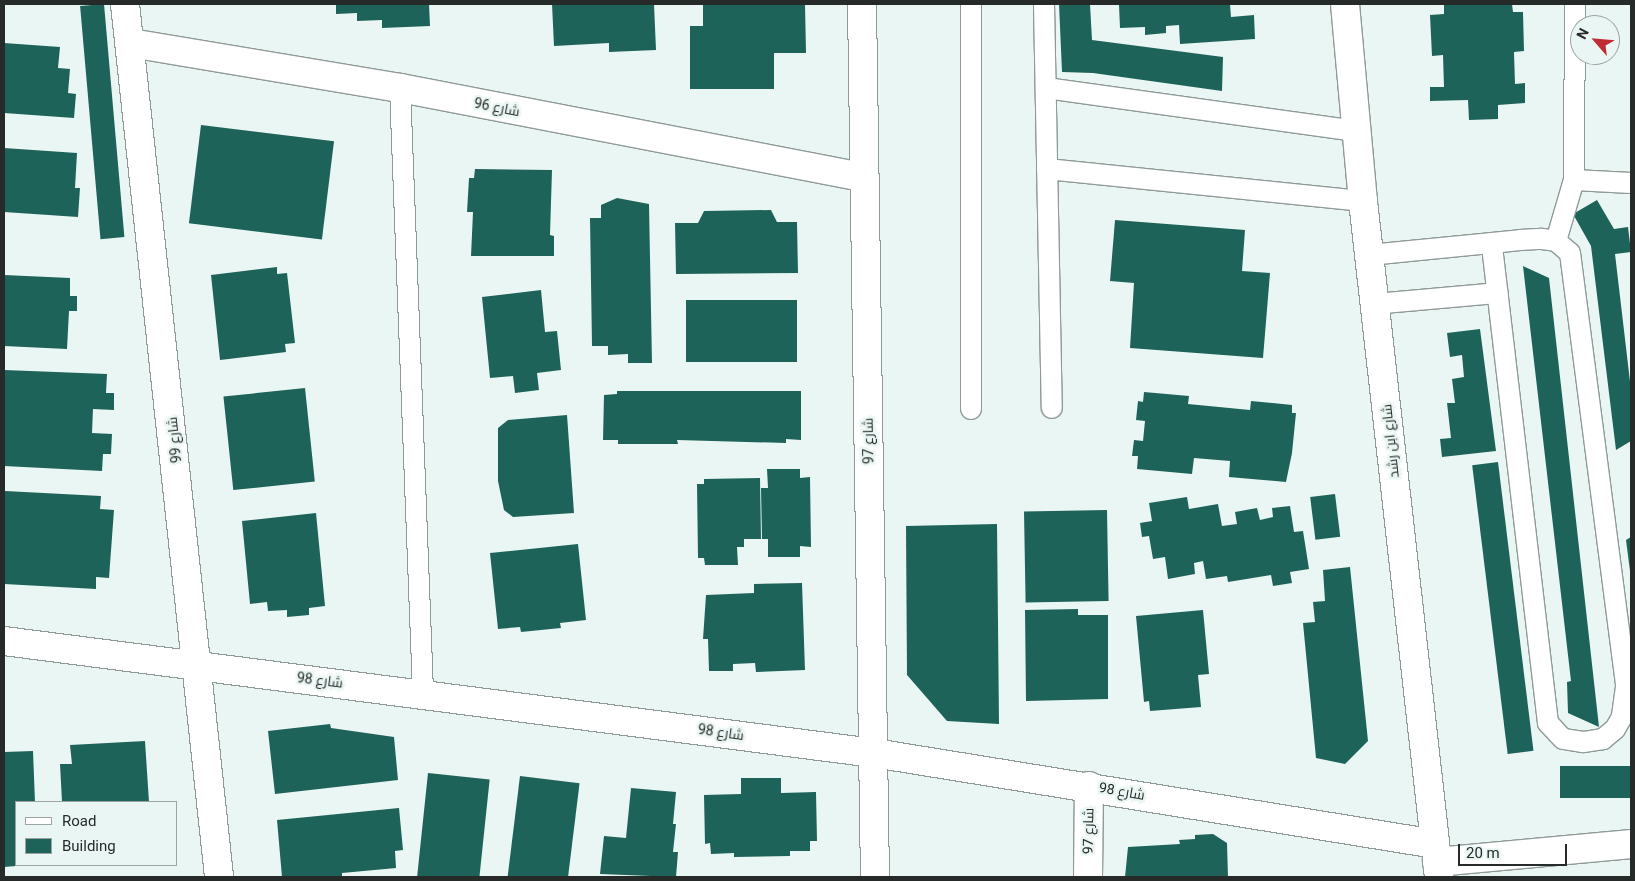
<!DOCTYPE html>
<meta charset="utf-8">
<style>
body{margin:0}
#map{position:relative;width:1635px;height:881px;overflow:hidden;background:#eaf6f3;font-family:Roboto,Cairo,sans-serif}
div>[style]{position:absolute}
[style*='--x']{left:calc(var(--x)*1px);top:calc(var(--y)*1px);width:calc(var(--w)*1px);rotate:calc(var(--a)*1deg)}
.building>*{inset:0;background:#1e6359;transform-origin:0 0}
.roads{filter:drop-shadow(1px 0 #8f9a98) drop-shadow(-1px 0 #8f9a98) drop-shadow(0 1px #8f9a98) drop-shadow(0 -1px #8f9a98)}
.lane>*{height:20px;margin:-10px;padding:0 10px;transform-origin:10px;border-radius:10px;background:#fff}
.street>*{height:28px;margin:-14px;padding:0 14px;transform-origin:14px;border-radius:14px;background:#fff}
.secondary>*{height:28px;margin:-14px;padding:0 14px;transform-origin:14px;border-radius:14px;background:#fff}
span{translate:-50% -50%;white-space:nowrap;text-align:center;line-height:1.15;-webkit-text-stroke:5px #eaf6f3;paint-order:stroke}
.street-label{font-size:14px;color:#262a29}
.frame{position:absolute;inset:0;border:5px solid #262a29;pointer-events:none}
.legend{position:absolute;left:15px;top:801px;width:162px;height:65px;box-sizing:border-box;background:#eaf6f3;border:1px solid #9ca4a2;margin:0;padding:6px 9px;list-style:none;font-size:15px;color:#262a29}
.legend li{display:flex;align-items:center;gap:10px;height:25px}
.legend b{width:25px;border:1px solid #9ca4a2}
.north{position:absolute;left:1570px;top:15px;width:50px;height:50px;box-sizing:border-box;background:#eaf6f3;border:1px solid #9ca4a2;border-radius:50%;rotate:297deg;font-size:14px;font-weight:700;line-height:20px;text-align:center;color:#262a29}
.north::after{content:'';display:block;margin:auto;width:18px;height:22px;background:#bd2d32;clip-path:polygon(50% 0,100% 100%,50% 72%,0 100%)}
.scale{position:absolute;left:1458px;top:844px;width:109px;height:22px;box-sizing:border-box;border:2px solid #262a29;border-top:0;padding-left:6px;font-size:15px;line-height:18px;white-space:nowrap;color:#262a29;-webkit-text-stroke:4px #eaf6f3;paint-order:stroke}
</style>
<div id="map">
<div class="building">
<div style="left:104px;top:4px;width:234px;height:24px;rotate:85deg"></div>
<div style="clip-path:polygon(336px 4px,429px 4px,430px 26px,382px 28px,382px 20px,357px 21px,357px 13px,336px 14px)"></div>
<div style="clip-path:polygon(552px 4px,654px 4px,656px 50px,609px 52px,609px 43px,554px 46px)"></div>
<div style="clip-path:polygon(703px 4px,805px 4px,806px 53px,774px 53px,774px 89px,690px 89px,690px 26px,703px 26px)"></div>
<div style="clip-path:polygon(1059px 4px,1090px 4px,1092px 40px,1223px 57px,1222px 91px,1093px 73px,1062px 72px)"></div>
<div style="clip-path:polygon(1109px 4px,1230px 4px,1231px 17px,1254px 15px,1255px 39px,1180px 44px,1179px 25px,1166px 26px,1166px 33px,1145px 35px,1145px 27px,1120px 28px,1119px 5px)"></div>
<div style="clip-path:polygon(1444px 4px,1512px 4px,1513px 12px,1523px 12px,1524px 51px,1514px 52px,1515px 84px,1525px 83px,1525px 103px,1498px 105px,1498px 119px,1469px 120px,1468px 100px,1430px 101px,1430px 87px,1444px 87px,1443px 55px,1432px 56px,1430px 15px,1444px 14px)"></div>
<div style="clip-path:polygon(4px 43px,60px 47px,58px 68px,70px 69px,68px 93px,76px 94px,74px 118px,4px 113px)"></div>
<div style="left:201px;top:125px;width:134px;height:99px;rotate:7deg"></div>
<div style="clip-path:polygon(4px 148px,77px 153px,75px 188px,80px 188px,78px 217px,4px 212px)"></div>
<div style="clip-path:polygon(475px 169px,552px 170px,550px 235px,554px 236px,554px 256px,471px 256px,473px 212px,467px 212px,469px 178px,474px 178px)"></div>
<div style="clip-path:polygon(617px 198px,649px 204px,652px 363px,628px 363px,628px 354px,608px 355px,608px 346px,592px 346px,590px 218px,601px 218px,601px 205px)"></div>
<div style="clip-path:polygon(1597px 200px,1614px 229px,1628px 227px,1631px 252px,1615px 254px,1631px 390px,1631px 441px,1616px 450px,1591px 246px,1573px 214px)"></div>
<div style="clip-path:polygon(771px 210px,777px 222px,797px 222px,798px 273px,676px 274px,675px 223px,698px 223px,704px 211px)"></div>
<div style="clip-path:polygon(1115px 220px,1245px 230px,1242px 271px,1270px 273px,1263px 358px,1130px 348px,1134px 283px,1110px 281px)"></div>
<div style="clip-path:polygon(1523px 266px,1549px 278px,1599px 727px,1568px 713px,1567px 682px,1571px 681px)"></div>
<div style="clip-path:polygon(277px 267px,277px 274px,287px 273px,295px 343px,285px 344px,286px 352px,220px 360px,211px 275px)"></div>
<div style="clip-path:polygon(4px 275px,70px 278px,70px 296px,77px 296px,77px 311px,69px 311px,67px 349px,4px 346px)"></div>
<div style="clip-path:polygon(541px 290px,545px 332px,557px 331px,561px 370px,537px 373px,539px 390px,515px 393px,513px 376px,490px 378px,482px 297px)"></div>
<div style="left:797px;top:300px;width:62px;height:111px;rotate:90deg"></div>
<div style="clip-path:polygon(1480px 329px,1496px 451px,1442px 457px,1440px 439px,1451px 438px,1447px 403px,1455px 403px,1452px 379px,1464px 377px,1462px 355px,1450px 357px,1447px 333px)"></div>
<div style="clip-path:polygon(4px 370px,107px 374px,106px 393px,114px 393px,114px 410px,93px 409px,92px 433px,112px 434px,111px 454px,103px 454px,102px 471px,4px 466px)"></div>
<div style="left:305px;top:388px;width:94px;height:82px;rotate:84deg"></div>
<div style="clip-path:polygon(617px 391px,801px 391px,801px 440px,786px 439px,786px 443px,677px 440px,678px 444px,618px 444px,618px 440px,603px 440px,604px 395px,617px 394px)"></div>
<div style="clip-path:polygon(1144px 392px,1189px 396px,1188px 404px,1250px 410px,1251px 401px,1292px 405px,1292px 413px,1296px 413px,1292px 453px,1286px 482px,1229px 477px,1230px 461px,1194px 458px,1192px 474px,1137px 469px,1138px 456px,1132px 456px,1134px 440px,1143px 441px,1145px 421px,1136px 420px,1138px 401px,1143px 402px)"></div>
<div style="clip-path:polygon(567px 415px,574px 513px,513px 517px,504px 510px,498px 481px,498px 428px,508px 420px)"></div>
<div style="left:1498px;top:462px;width:291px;height:26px;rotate:83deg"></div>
<div style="clip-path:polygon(767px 469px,800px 469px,800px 478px,810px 477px,811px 547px,800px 546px,800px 557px,768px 557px,768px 539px,762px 539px,761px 488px,768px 488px)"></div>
<div style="clip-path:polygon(760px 478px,761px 539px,744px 539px,744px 547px,737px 547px,738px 565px,705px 565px,704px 558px,698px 558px,697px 484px,704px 484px,704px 479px)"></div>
<div style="clip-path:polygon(5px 491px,101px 496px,100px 509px,114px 510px,109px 578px,96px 577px,96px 589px,4px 584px)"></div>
<div style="left:1335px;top:494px;width:43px;height:25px;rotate:83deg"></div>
<div style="clip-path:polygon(1187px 497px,1189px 509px,1218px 504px,1222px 526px,1237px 524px,1235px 512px,1257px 508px,1260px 520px,1273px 517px,1272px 508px,1290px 506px,1294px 532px,1303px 531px,1309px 569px,1290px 572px,1292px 583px,1273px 586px,1271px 575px,1228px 582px,1227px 576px,1206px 579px,1203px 561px,1194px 563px,1195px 574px,1168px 579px,1165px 557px,1153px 559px,1149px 536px,1142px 537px,1140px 523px,1152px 521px,1149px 503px)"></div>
<div style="left:1107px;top:510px;width:91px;height:83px;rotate:89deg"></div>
<div style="clip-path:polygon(316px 513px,325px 606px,309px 608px,309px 615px,287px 617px,287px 610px,268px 611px,267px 602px,250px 604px,242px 521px)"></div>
<div style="clip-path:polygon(997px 524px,999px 724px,947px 721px,907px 675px,906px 526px)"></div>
<div style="clip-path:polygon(1631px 537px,1631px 571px,1630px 571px,1626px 540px)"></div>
<div style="clip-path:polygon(578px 544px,586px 620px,560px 623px,561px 628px,521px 632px,520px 627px,498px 629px,490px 553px)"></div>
<div style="clip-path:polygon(1350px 567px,1368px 741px,1345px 764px,1316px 758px,1303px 623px,1315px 622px,1313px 602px,1325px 601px,1323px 570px)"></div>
<div style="clip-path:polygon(802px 583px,805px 670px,756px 672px,755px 663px,733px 664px,733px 671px,709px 671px,708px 639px,703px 639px,706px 595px,754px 593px,754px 584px)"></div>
<div style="clip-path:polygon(1078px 609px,1078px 615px,1108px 615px,1108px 699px,1026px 701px,1025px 610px)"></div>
<div style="clip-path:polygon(1203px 610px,1209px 674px,1198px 675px,1201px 707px,1150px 711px,1149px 701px,1144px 702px,1136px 616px)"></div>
<div style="clip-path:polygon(330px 724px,331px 728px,394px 737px,398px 780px,275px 794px,268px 731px)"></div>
<div style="clip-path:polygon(145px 741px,149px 802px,62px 802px,60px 764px,72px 764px,70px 745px)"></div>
<div style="clip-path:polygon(33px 751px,35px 802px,16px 802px,16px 866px,4px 867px,4px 752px)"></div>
<div style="left:1631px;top:766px;width:32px;height:71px;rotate:90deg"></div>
<div style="left:428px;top:773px;width:62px;height:104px;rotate:6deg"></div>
<div style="left:520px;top:776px;width:60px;height:102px;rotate:7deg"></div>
<div style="clip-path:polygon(741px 778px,781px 778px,781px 793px,816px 792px,817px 841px,810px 841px,810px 851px,790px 851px,790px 856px,734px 857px,734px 853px,711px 854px,710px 843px,705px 844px,704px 795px,741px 794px)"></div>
<div style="clip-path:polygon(631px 788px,676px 792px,673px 824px,676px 824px,673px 852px,678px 852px,676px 877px,600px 874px,604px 836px,626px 838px)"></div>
<div style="clip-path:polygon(399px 808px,403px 850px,395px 851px,396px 868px,342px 873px,342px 877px,282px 877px,277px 820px)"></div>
<div style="clip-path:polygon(1213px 834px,1227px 843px,1228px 877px,1125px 877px,1128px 847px,1180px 844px,1179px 840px,1195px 839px,1195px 835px)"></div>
</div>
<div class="roads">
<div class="lane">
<div style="--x:971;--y:4;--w:405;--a:90"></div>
<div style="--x:1044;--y:4;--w:404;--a:88.9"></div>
<div style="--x:400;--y:88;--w:605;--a:87.82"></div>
<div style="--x:1046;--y:88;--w:313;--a:7.9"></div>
<div style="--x:1047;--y:169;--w:318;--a:5.8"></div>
<div style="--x:1574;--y:180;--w:57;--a:3"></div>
<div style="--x:1556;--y:241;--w:64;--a:-73.6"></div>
<div style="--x:1574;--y:180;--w:176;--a:-89.7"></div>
<div style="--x:1369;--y:255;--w:124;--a:-5.6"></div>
<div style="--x:1492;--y:243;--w:28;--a:-6"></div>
<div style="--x:1520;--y:240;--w:22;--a:-3"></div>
<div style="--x:1542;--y:239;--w:14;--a:8"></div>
<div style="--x:1556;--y:241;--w:18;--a:41"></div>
<div style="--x:1570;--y:253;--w:438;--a:82.6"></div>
<div style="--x:1626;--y:687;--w:30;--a:98"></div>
<div style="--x:1622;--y:717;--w:14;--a:120"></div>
<div style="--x:1615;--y:729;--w:16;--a:140"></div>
<div style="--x:1603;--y:739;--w:20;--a:171"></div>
<div style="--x:1583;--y:742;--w:20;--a:-171"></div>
<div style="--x:1563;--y:739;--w:22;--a:-133"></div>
<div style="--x:1548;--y:723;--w:483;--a:-96.7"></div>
<div style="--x:1374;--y:304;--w:124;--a:-5.1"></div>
</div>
<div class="street">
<div style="--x:125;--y:4;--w:878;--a:83.85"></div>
<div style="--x:862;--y:4;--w:873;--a:89.15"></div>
<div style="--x:131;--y:43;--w:273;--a:9.5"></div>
<div style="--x:400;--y:88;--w:471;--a:10.9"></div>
<div style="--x:4;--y:641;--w:877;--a:7.34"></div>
<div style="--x:874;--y:753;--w:568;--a:9.21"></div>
<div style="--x:1437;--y:862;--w:195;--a:-5.3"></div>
<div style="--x:1088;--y:877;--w:91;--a:-89.4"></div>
</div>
<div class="secondary">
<div style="--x:1345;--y:4;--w:198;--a:84.8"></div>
<div style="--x:1363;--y:201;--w:680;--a:83.59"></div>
</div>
</div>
<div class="street-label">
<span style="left:497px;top:107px;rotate:11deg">شارع 96</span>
<span style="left:174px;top:440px;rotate:-96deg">شارع 99</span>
<span style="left:868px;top:441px;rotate:-91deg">شارع 97</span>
<span style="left:1390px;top:441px;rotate:-96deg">شارع ابن رشد</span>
<span style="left:320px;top:680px;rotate:7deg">شارع 98</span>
<span style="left:721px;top:732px;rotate:8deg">شارع 98</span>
<span style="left:1122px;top:791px;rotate:10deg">شارع 98</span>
<span style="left:1088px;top:831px;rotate:-89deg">شارع 97</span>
</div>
<div class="frame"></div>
<ul class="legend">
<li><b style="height:6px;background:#fff"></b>Road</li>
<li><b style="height:14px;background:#1e6359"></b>Building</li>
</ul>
<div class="north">N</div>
<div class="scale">20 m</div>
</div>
